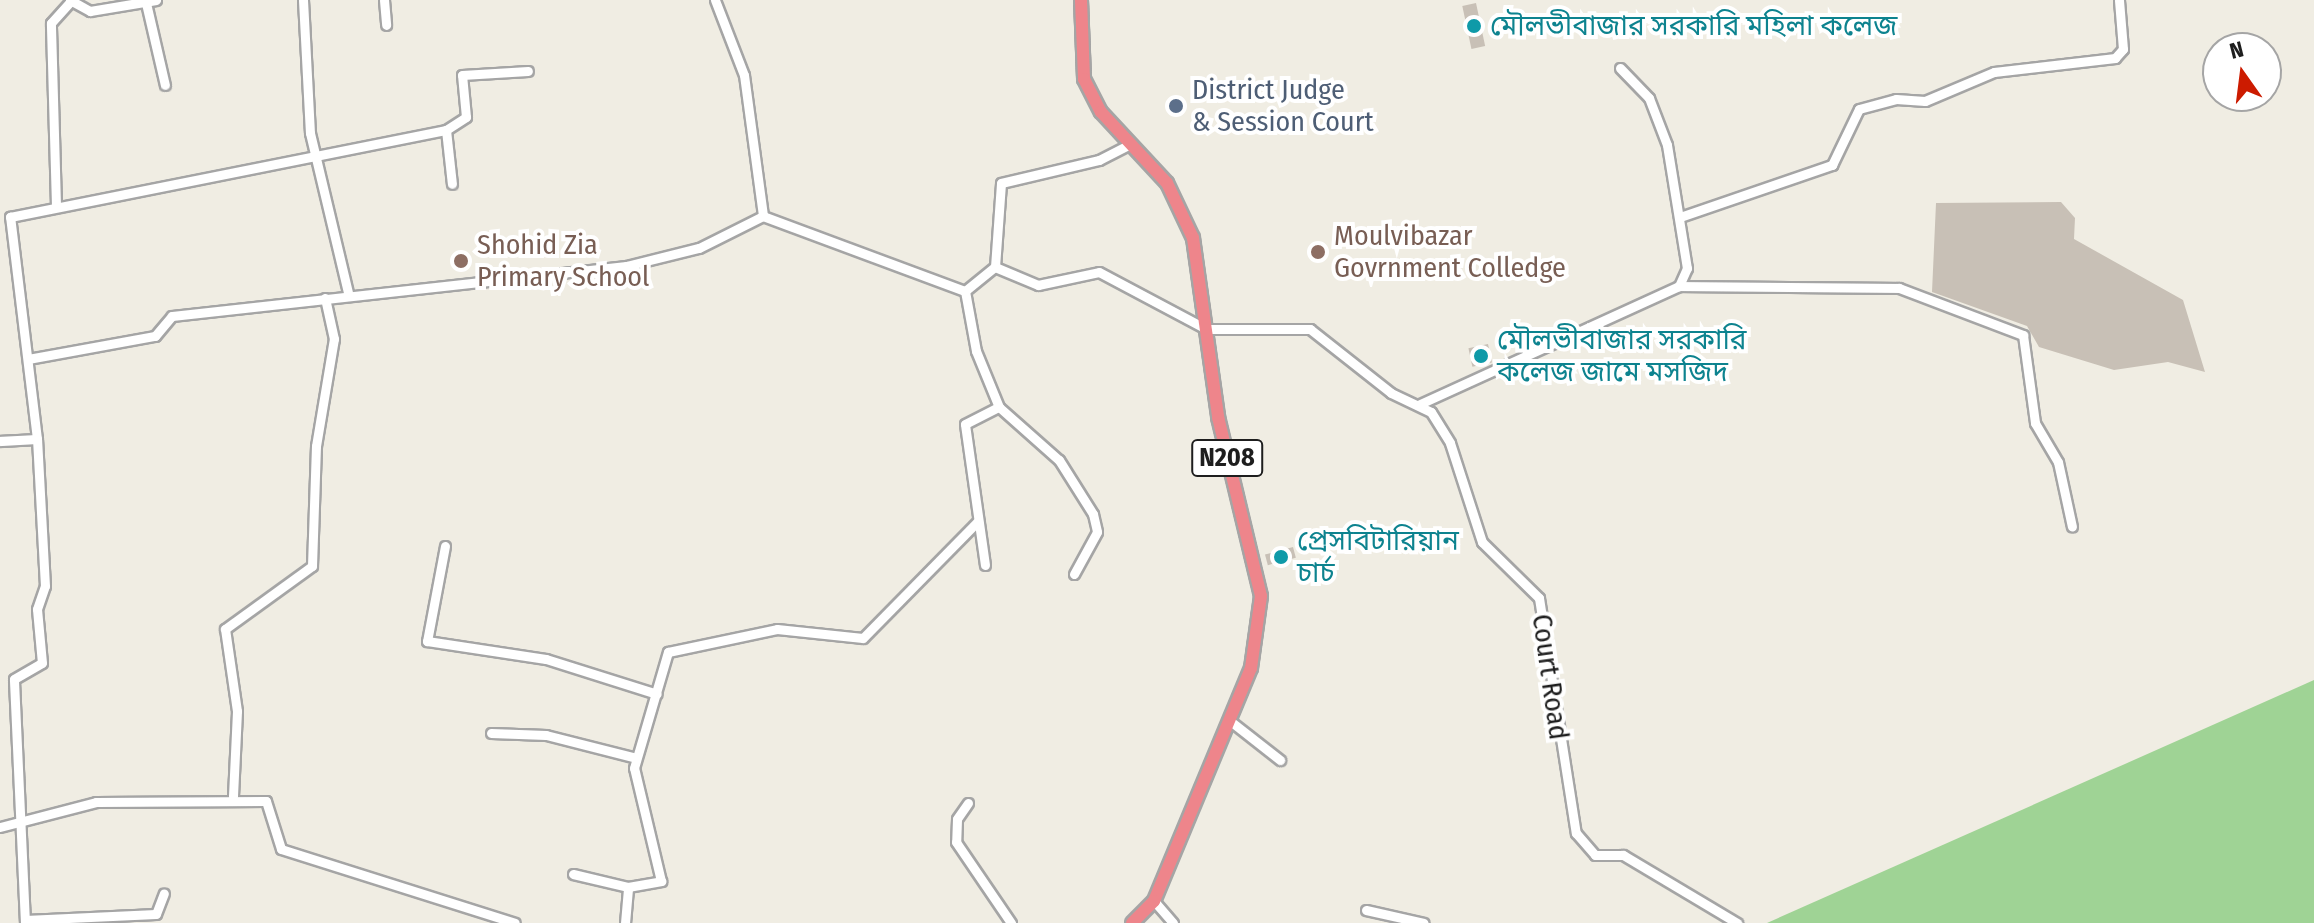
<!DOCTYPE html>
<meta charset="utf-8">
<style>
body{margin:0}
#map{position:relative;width:2314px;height:923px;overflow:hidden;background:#f0ede3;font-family:"Fira Sans Condensed","Noto Sans Bengali",sans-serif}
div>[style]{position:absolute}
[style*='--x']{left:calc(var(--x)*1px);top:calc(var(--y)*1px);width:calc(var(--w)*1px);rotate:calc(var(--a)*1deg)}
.forest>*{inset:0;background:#9fd395}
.building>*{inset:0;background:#c8c0b6;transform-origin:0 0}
.roads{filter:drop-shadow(2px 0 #a5a5a5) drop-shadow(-2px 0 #a5a5a5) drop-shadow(0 2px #a5a5a5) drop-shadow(0 -2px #a5a5a5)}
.minor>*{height:9px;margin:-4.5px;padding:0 4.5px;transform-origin:4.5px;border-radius:4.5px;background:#fff}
.highway>*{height:12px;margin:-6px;padding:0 6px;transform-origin:6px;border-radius:6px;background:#ee858b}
.dots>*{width:22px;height:22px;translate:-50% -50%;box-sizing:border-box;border:4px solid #fff;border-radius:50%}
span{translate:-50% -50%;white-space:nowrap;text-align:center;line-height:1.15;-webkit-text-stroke:8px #fff;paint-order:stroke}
.shield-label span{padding:2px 6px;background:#fff;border:2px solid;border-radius:6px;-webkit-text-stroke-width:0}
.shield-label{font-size:26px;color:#1e1e1e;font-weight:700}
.culture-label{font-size:28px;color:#0d838f}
.left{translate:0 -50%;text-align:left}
.service-label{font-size:28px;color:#4e5e75}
.education-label{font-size:28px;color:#785e54}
.street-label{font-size:28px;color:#1e1e1e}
.north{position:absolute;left:2202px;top:32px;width:80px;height:80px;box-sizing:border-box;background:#fff;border:2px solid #a5a5a5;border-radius:50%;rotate:346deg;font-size:22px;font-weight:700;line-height:32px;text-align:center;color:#1e1e1e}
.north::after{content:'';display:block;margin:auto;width:28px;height:36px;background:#cc1b00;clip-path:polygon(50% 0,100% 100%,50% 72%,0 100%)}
</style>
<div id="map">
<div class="forest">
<div style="clip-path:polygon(2314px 680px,2314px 923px,1767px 923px)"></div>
</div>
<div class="building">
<div style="left:1476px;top:3px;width:44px;height:14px;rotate:78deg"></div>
<div style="clip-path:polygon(2061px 202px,2075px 218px,2074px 239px,2183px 300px,2205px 372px,2168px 362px,2114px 370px,2039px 347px,2027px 326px,1932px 292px,1936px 203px)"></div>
<div style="left:1488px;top:344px;width:19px;height:20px;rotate:78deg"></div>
<div style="left:1293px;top:547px;width:11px;height:29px;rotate:75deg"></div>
</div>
<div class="roads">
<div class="minor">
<div style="--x:70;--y:0;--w:23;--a:29"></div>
<div style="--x:90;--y:11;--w:67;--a:-9.5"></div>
<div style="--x:303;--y:0;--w:133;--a:87"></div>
<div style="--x:310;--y:133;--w:164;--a:76.6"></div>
<div style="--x:384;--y:0;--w:25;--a:85"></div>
<div style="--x:715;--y:0;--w:80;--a:68.9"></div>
<div style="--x:744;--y:75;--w:142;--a:82.3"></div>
<div style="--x:763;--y:216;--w:215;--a:20.4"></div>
<div style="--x:965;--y:291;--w:61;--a:79.6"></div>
<div style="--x:976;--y:351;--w:61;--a:67.7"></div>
<div style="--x:999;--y:407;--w:80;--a:41.5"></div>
<div style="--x:1059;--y:460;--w:64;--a:57.8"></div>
<div style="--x:1093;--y:514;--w:18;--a:77"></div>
<div style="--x:1097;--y:532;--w:48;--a:118.7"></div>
<div style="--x:146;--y:3;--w:84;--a:77"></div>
<div style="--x:1620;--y:68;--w:42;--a:46"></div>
<div style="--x:1649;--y:98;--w:50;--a:69"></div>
<div style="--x:1667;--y:145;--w:125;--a:80.8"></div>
<div style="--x:1687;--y:268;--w:20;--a:114"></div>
<div style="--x:446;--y:130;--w:54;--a:83.7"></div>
<div style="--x:56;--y:206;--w:183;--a:-91.6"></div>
<div style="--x:51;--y:23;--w:30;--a:-48"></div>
<div style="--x:1680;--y:217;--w:161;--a:-18.9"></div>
<div style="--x:1832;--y:165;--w:62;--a:-64.3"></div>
<div style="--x:1859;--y:109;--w:38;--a:-15"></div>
<div style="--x:1896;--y:99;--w:29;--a:4"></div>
<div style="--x:1925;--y:101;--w:75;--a:-22.8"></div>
<div style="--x:1994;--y:72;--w:122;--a:-6.6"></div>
<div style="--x:2115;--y:58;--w:12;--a:-48"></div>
<div style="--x:2123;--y:49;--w:49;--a:-94.7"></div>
<div style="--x:995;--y:267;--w:47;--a:22.7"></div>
<div style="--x:1038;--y:285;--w:62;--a:-12"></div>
<div style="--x:1099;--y:272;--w:121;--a:28"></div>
<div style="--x:1206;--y:329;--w:104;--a:0"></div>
<div style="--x:1310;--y:329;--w:103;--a:38.3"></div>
<div style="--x:1391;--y:393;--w:44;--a:25.4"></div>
<div style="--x:1431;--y:412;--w:36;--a:58"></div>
<div style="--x:1450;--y:443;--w:104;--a:72.1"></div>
<div style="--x:1482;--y:542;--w:80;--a:44.5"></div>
<div style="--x:1539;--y:598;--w:238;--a:81.1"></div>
<div style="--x:1576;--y:833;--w:29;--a:49"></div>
<div style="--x:1595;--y:855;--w:28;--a:0"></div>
<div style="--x:1623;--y:855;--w:133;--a:30.8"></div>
<div style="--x:965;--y:291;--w:38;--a:-39"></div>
<div style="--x:995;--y:267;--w:84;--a:-85.9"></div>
<div style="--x:1001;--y:183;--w:101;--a:-13.2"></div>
<div style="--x:1099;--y:160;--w:34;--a:-27"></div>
<div style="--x:28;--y:359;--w:129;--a:-10.3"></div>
<div style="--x:155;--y:336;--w:26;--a:-50"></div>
<div style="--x:172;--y:316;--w:457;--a:-6.3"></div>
<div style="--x:626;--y:266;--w:75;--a:-13.9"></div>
<div style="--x:699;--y:248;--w:72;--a:-26.6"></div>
<div style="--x:1420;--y:404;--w:285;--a:-24.5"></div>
<div style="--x:1679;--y:286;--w:220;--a:0.5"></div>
<div style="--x:1899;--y:288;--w:133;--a:20.8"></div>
<div style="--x:2023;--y:335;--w:89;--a:82.2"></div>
<div style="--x:2035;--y:423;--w:45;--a:59.5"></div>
<div style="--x:2058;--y:462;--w:66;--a:77.8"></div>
<div style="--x:0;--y:441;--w:37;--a:-3"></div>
<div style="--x:445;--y:546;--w:97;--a:100.7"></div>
<div style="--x:427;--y:641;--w:120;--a:8.6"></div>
<div style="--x:546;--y:659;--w:116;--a:17.5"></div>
<div style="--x:985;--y:565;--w:142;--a:-98.1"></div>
<div style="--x:965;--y:424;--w:38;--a:-27"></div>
<div style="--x:1229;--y:720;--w:65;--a:38.1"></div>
<div style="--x:491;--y:733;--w:55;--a:2.1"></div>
<div style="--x:546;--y:735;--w:93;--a:14.3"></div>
<div style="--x:233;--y:796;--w:85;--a:-87.3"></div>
<div style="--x:237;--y:711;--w:83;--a:-98.3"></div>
<div style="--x:225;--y:629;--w:107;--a:-35.9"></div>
<div style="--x:312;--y:566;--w:120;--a:-88.1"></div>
<div style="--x:316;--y:446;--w:109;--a:-80.5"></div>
<div style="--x:334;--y:339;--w:42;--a:-102.4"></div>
<div style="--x:968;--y:803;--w:19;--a:125"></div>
<div style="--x:957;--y:819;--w:23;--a:92"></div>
<div style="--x:956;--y:842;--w:98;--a:55.8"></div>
<div style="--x:0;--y:827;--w:99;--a:-14.6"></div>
<div style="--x:96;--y:802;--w:170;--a:-0.3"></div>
<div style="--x:266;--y:801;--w:50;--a:72.6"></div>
<div style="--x:281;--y:849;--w:245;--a:17.5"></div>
<div style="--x:573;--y:874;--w:57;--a:13.3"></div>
<div style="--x:628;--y:887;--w:34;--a:-10"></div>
<div style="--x:661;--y:881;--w:116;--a:-103.4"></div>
<div style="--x:634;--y:768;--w:121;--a:-73.7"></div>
<div style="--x:668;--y:652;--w:111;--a:-11.9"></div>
<div style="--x:777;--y:629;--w:86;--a:6"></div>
<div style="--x:863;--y:638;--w:164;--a:-45.5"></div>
<div style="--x:1154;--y:901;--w:29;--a:49"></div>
<div style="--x:1366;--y:910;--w:59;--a:12.6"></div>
<div style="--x:25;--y:920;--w:131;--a:-2.6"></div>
<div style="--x:156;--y:914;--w:22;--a:-69"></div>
<div style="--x:25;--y:923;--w:244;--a:-92.6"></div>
<div style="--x:14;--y:679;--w:32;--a:-30"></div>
<div style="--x:42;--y:663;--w:54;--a:-95.3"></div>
<div style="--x:37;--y:609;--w:24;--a:-71"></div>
<div style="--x:45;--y:586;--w:147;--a:-93.1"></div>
<div style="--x:37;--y:439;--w:224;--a:-96.9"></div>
<div style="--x:10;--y:217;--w:445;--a:-11.3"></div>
<div style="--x:446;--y:130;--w:24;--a:-33"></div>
<div style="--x:466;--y:117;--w:42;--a:-95.4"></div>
<div style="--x:462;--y:75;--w:66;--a:-3.5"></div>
<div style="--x:625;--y:923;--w:36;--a:-85"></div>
</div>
<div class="highway">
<div style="--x:1081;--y:0;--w:79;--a:87.8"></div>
<div style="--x:1084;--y:79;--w:37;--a:63"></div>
<div style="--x:1101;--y:112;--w:97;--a:47.1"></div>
<div style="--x:1167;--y:183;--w:61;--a:64.7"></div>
<div style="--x:1193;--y:238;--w:181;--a:82"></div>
<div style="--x:1218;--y:417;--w:184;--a:76.5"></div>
<div style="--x:1261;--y:596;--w:73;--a:97.9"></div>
<div style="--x:1251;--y:668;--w:252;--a:112.6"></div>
<div style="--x:1154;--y:901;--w:31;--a:135"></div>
</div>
</div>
<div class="dots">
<div style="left:1474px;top:26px;background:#0f9aa8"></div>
<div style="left:1176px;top:106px;background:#5c6f8a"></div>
<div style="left:1318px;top:252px;background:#8d6e63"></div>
<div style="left:461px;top:261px;background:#8d6e63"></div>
<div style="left:1481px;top:356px;background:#0f9aa8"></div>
<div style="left:1281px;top:557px;background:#0f9aa8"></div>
</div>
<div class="shield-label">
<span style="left:1227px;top:458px">N208</span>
</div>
<div class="culture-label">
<span class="left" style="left:1490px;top:26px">মৌলভীবাজার সরকারি মহিলা কলেজ</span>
<span class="left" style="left:1497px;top:356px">মৌলভীবাজার সরকারি<br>কলেজ জামে মসজিদ</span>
<span class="left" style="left:1297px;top:557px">প্রেসবিটারিয়ান<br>চার্চ</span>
</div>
<div class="service-label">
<span class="left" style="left:1192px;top:106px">District Judge<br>&amp; Session Court</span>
</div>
<div class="education-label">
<span class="left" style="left:1334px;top:252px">Moulvibazar<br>Govrnment Colledge</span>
<span class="left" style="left:477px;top:261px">Shohid Zia<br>Primary School</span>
</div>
<div class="street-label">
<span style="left:1550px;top:677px;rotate:82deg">Court Road</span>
</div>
<div class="north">N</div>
</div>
